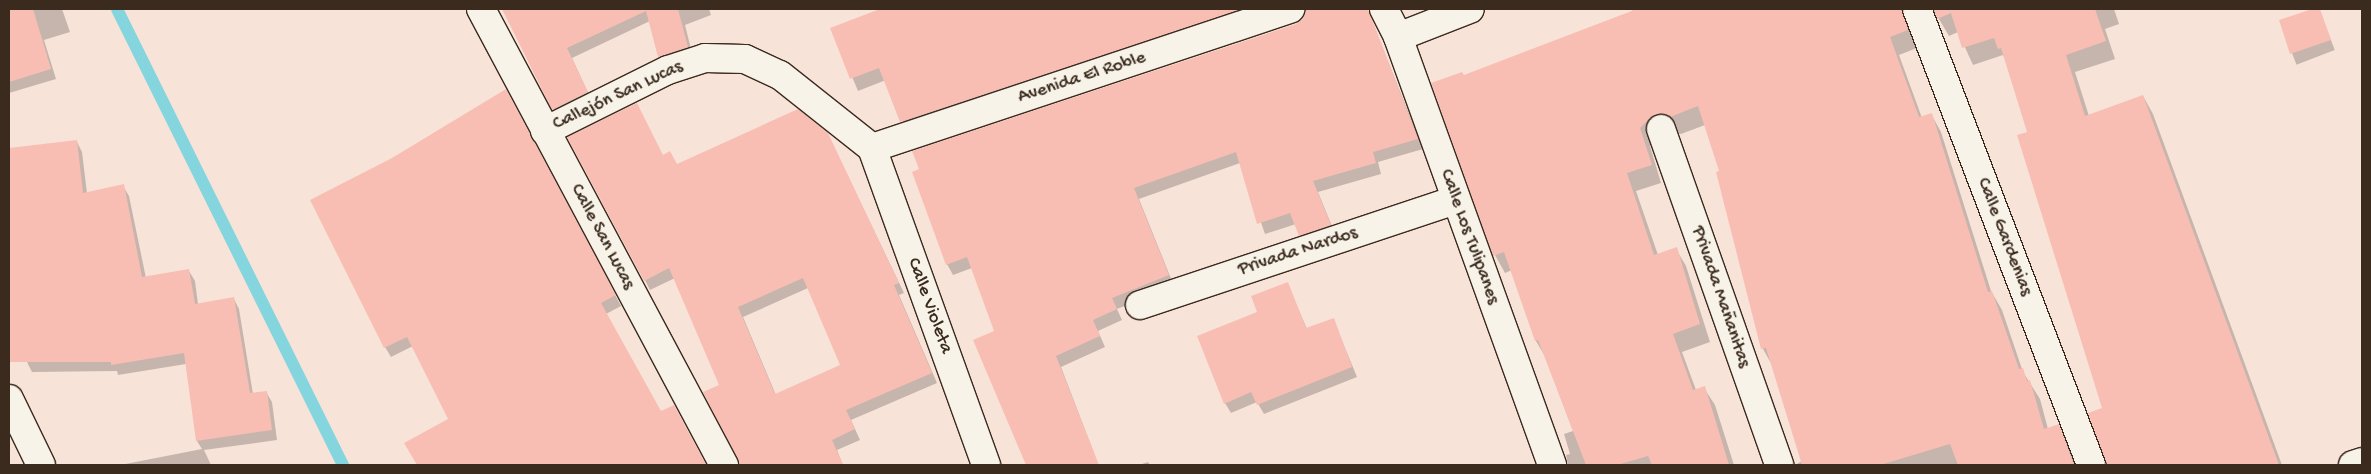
<!DOCTYPE html>
<meta charset="utf-8">
<style>
body{margin:0}
#map{position:relative;width:2371px;height:474px;overflow:hidden;background:#f8e3d8;font-family:"Gochi Hand",sans-serif}
div>[style]{position:absolute}
[style*='--x']{left:calc(var(--x)*1px);top:calc(var(--y)*1px);width:calc(var(--w)*1px);rotate:calc(var(--a)*1deg)}
.shadow>*{inset:0;background:#0003;transform-origin:0 0}
.stream>*{height:12px;margin:-6px;padding:0 6px;transform-origin:6px;border-radius:6px;background:#84d5dd}
.building>*{inset:0;background:#f9beb3}
.roads{filter:drop-shadow(1px 0 #3b2a1e) drop-shadow(-1px 0 #3b2a1e) drop-shadow(0 1px #3b2a1e) drop-shadow(0 -1px #3b2a1e)}
.minor>*{height:28px;margin:-14px;padding:0 14px;transform-origin:14px;border-radius:14px;background:#f7f3e8}
span{translate:-50% -50%;white-space:nowrap;text-align:center;line-height:1.15;-webkit-text-stroke:4px #f7f3e8;paint-order:stroke}
.street-label{font-size:19px;color:#3b2a1e}
.frame{position:absolute;inset:0;border:10px solid #3b2a1e;pointer-events:none}
</style>
<div id="map">
<div class="shadow">
<div style="clip-path:polygon(9px 9px,62px 9px,70px 32px,44px 40px,56px 79px,9px 93px)"></div>
<div style="clip-path:polygon(522px 9px,709px 9px,711px 15px,685px 25px,693px 57px,665px 67px,650px 21px,572px 58px,593px 103px,559px 119px,507px 16px)"></div>
<div style="clip-path:polygon(883px 9px,1287px 9px,909px 134px,886px 80px,858px 91px,832px 29px)"></div>
<div style="clip-path:polygon(1632px 9px,2114px 9px,2119px 24px,2105px 29px,2115px 59px,2075px 72px,2089px 116px,2143px 96px,2153px 114px,2282px 465px,2106px 465px,2103px 409px,2029px 133px,2007px 63px,2003px 55px,1973px 65px,1958px 32px,1949px 36px,1936px 14px,1930px 11px,1917px 48px,1899px 55px,1922px 118px,1931px 114px,1941px 132px,1991px 291px,2002px 310px,2023px 372px,2040px 399px,2048px 429px,2058px 425px,2077px 465px,1795px 465px,1802px 461px,1772px 365px,1763px 349px,1720px 172px,1705px 125px,1681px 134px,1667px 131px,1659px 136px,1650px 146px,1661px 183px,1636px 191px,1658px 255px,1676px 249px,1686px 266px,1710px 342px,1682px 352px,1696px 390px,1704px 388px,1715px 405px,1734px 465px,1568px 465px,1566px 455px,1570px 454px,1564px 434px,1573px 431px,1546px 358px,1536px 341px,1512px 270px,1505px 273px,1495px 255px,1433px 84px,1464px 76px,1633px 11px)"></div>
<div style="left:2319px;top:9px;width:44px;height:41px;rotate:69deg"></div>
<div style="clip-path:polygon(1374px 26px,1423px 149px,1378px 162px,1381px 174px,1318px 192px,1336px 236px,1306px 246px,1296px 224px,1265px 234px,1240px 163px,1139px 199px,1174px 286px,1117px 309px,1122px 320px,1098px 331px,1105px 347px,1061px 367px,1094px 453px,1065px 465px,1028px 465px,975px 341px,996px 332px,972px 268px,953px 275px,947px 264px)"></div>
<div style="clip-path:polygon(511px 101px,621px 306px,606px 314px,661px 412px,679px 416px,706px 465px,418px 465px,406px 443px,449px 419px,413px 346px,391px 357px,385px 347px)"></div>
<div style="clip-path:polygon(77px 142px,82px 152px,87px 193px,123px 186px,129px 196px,146px 278px,189px 271px,195px 281px,198px 304px,234px 299px,239px 309px,253px 394px,266px 392px,272px 402px,277px 440px,204px 450px,211px 465px,120px 465px,202px 449px,197px 441px,186px 364px,118px 375px,117px 371px,32px 372px,27px 362px,9px 283px,9px 178px,27px 174px)"></div>
<div style="clip-path:polygon(evenodd,833px 145px,904px 293px,899px 295px,937px 383px,851px 420px,860px 440px,837px 450px,843px 465px,739px 465px,720px 385px,675px 278px,650px 290px,645px 280px,663px 156px,677px 166px,833px 145px,808px 288px,842px 366px,776px 395px,743px 317px,808px 288px)"></div>
<div style="clip-path:polygon(1287px 283px,1307px 329px,1333px 319px,1357px 377px,1264px 414px,1257px 402px,1231px 413px,1225px 403px,1259px 312px)"></div>
<div style="clip-path:polygon(1148px 462px,1150px 465px,1139px 465px)"></div>
</div>
<div class="stream">
<div style="--x:117;--y:9;--w:509;--a:63.64"></div>
</div>
<div class="building">
<div style="clip-path:polygon(9px 9px,33px 9px,51px 69px,9px 82px)"></div>
<div style="clip-path:polygon(502px 9px,678px 9px,688px 47px,658px 57px,646px 11px,567px 48px,588px 92px,552px 110px)"></div>
<div style="clip-path:polygon(880px 9px,1242px 9px,900px 122px,879px 68px,850px 79px,830px 28px)"></div>
<div style="clip-path:polygon(1306px 9px,1368px 9px,1418px 139px,1373px 152px,1376px 163px,1313px 181px,1331px 225px,1299px 236px,1290px 213px,1257px 224px,1236px 152px,1134px 188px,1169px 275px,1112px 298px,1117px 309px,1093px 320px,1100px 336px,1056px 356px,1099px 465px,1026px 465px,973px 340px,994px 331px,967px 257px,946px 265px,912px 172px,919px 169px,912px 151px,1296px 24px,1303px 19px)"></div>
<div style="clip-path:polygon(1637px 9px,1902px 9px,1908px 30px,1890px 37px,1919px 117px,1932px 113px,1988px 292px,1992px 291px,2019px 369px,2023px 368px,2027px 381px,2030px 380px,2044px 429px,2059px 424px,2074px 465px,1958px 465px,1950px 444px,1880px 465px,1802px 465px,1766px 348px,1761px 349px,1716px 172px,1719px 171px,1698px 106px,1670px 117px,1656px 114px,1650px 118px,1640px 128px,1652px 165px,1627px 173px,1654px 255px,1677px 247px,1700px 324px,1673px 334px,1693px 390px,1705px 386px,1729px 465px,1652px 465px,1648px 456px,1617px 465px,1586px 465px,1538px 340px,1535px 341px,1504px 252px,1493px 256px,1431px 83px,1462px 72px,1464px 75px)"></div>
<div style="clip-path:polygon(1934px 9px,2095px 9px,2106px 41px,2066px 55px,2085px 116px,2143px 95px,2279px 465px,2106px 465px,2088px 413px,2102px 408px,2017px 135px,2027px 132px,2001px 48px,1998px 49px,1994px 38px,1962px 48px,1951px 13px,1937px 19px)"></div>
<div style="clip-path:polygon(2312px 9px,2320px 9px,2331px 40px,2290px 54px,2279px 20px)"></div>
<div style="clip-path:polygon(506px 89px,616px 295px,601px 303px,661px 411px,674px 405px,706px 465px,417px 465px,404px 443px,448px 419px,407px 337px,384px 348px,310px 200px,392px 158px)"></div>
<div style="clip-path:polygon(evenodd,637px 103px,663px 155px,670px 151px,677px 164px,798px 109px,828px 133px,899px 283px,894px 285px,932px 373px,846px 410px,855px 429px,832px 440px,843px 465px,740px 465px,703px 392px,719px 385px,669px 268px,644px 281px,567px 137px,637px 103px,803px 278px,840px 365px,775px 394px,738px 307px,803px 278px)"></div>
<div style="clip-path:polygon(77px 140px,83px 193px,124px 184px,142px 277px,189px 269px,195px 304px,234px 297px,250px 393px,267px 391px,272px 430px,196px 441px,184px 353px,111px 365px,111px 362px,9px 362px,9px 148px)"></div>
<div style="clip-path:polygon(1288px 282px,1306px 328px,1334px 318px,1352px 367px,1257px 405px,1251px 392px,1224px 404px,1197px 336px,1257px 312px,1251px 296px)"></div>
</div>
<div class="roads">
<div class="minor">
<div style="--x:481;--y:9;--w:517;--a:61.95"></div>
<div style="--x:1384;--y:9;--w:31;--a:63"></div>
<div style="--x:1398;--y:37;--w:455;--a:70.2"></div>
<div style="--x:1917;--y:9;--w:488;--a:69.1"></div>
<div style="--x:1398;--y:37;--w:77;--a:-21.3"></div>
<div style="--x:1661;--y:129;--w:356;--a:70.6"></div>
<div style="--x:545;--y:131;--w:137;--a:-26.4"></div>
<div style="--x:668;--y:70;--w:39;--a:-18"></div>
<div style="--x:705;--y:58;--w:40;--a:1.4"></div>
<div style="--x:745;--y:59;--w:38;--a:25"></div>
<div style="--x:780;--y:75;--w:117;--a:38.4"></div>
<div style="--x:872;--y:148;--w:441;--a:-18.4"></div>
<div style="--x:872;--y:148;--w:337;--a:70.2"></div>
<div style="--x:1140;--y:305;--w:332;--a:-18.4"></div>
<div style="--x:9;--y:399;--w:73;--a:64.1"></div>
<div style="--x:2353;--y:465;--w:9;--a:-18"></div>
</div>
</div>
<div class="street-label">
<span style="left:1082px;top:78px;rotate:-18deg">Avenida El Roble</span>
<span style="left:618px;top:96px;rotate:-25deg">Callejón San Lucas</span>
<span style="left:602px;top:237px;rotate:62deg">Calle San Lucas</span>
<span style="left:1469px;top:237px;rotate:70deg">Calle Los Tulipanes</span>
<span style="left:2004px;top:237px;rotate:69deg">Calle Gardenias</span>
<span style="left:1298px;top:252px;rotate:-18deg">Privada Nardos</span>
<span style="left:1720px;top:297px;rotate:71deg">Privada Mañanitas</span>
<span style="left:929px;top:306px;rotate:70deg">Calle Violeta</span>
</div>
<div class="frame"></div>
</div>
